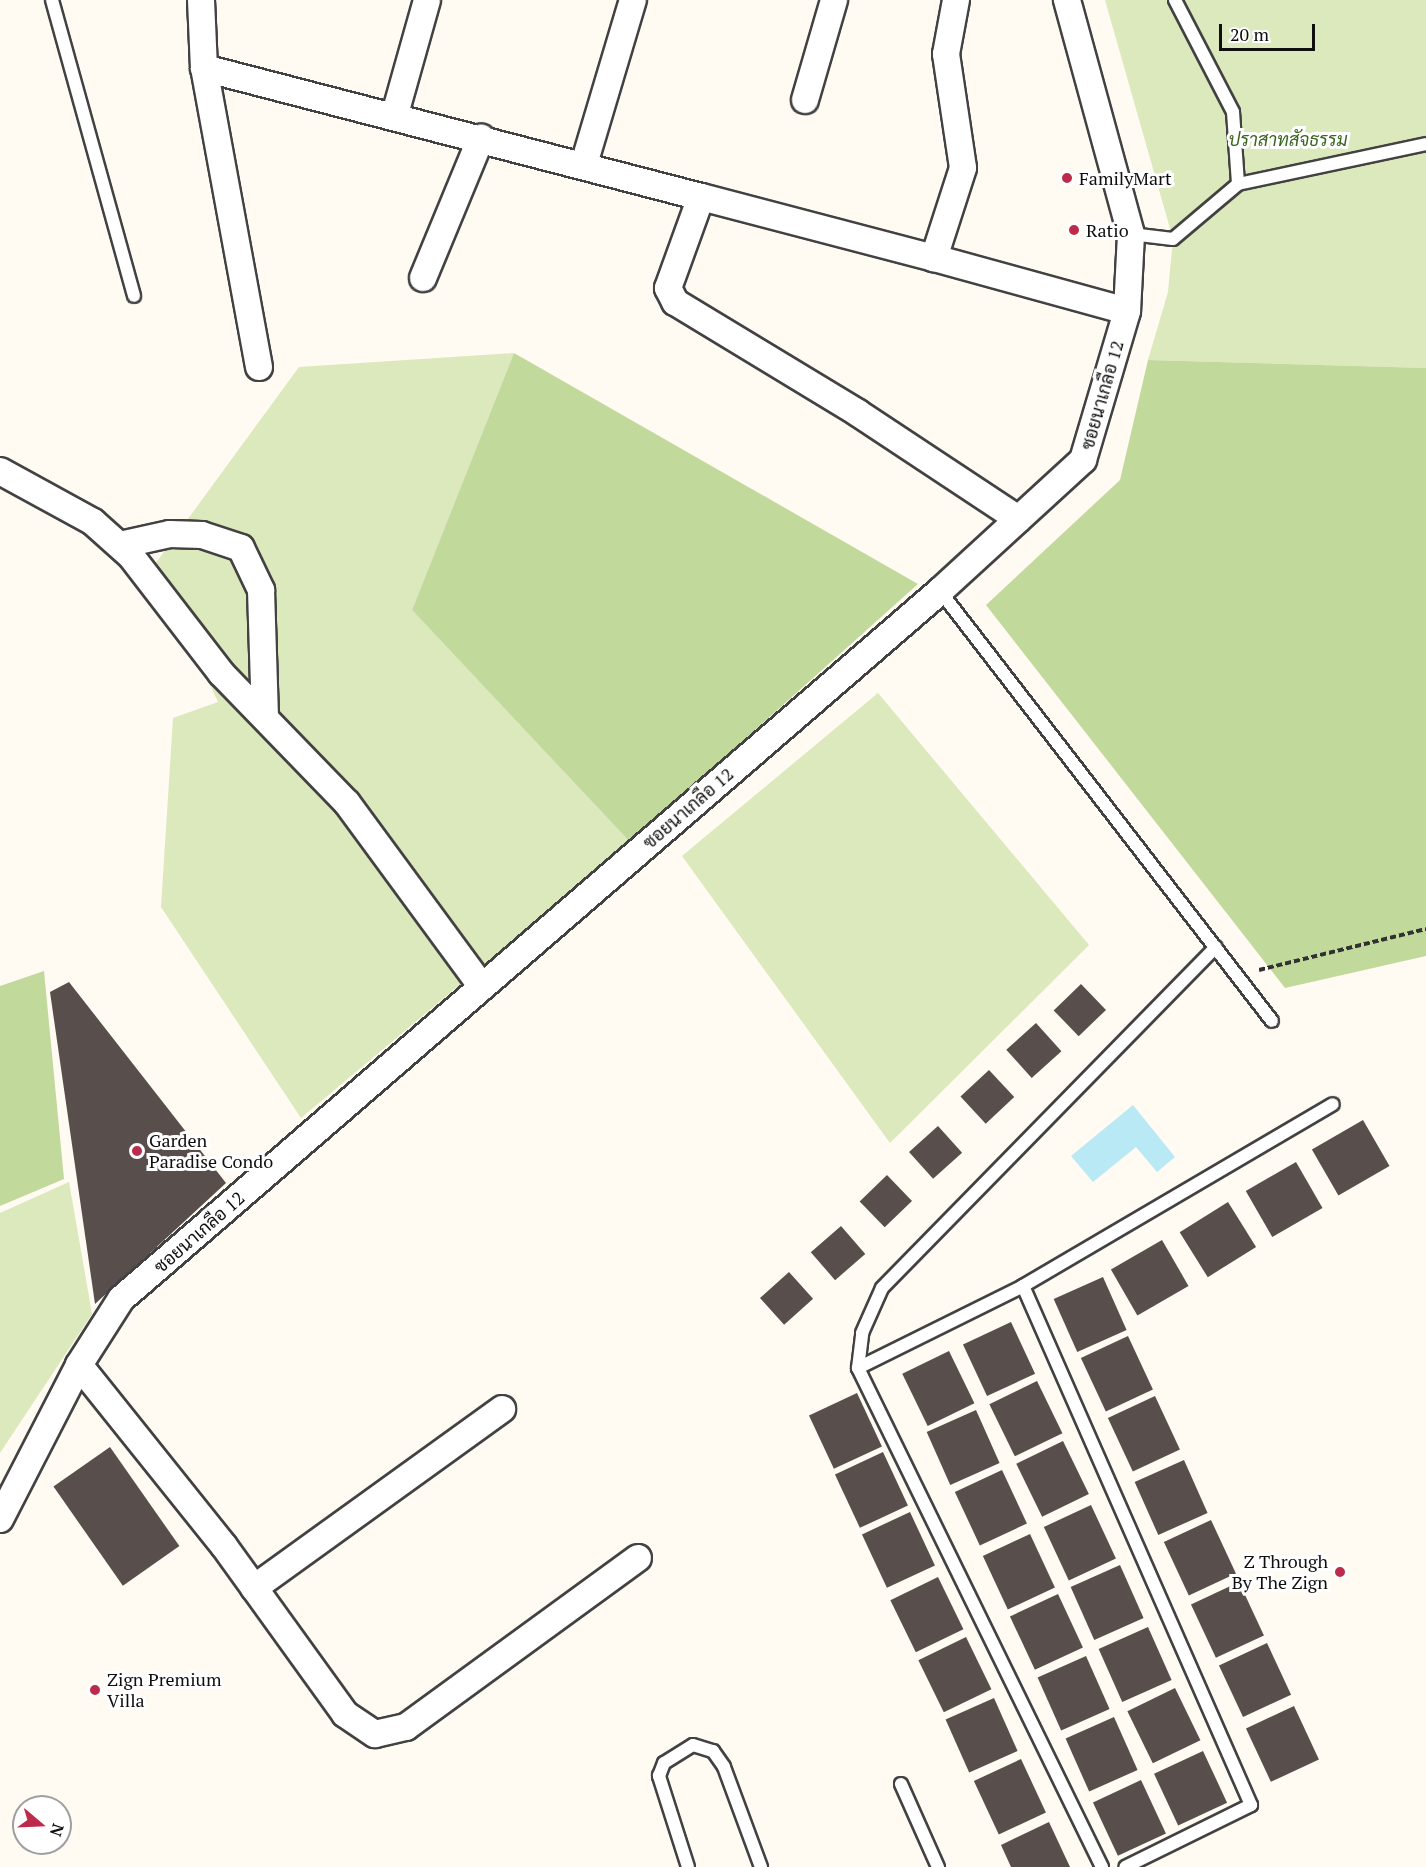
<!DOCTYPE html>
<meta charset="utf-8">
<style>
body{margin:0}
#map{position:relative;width:1426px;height:1867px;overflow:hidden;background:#fffaf2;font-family:"PT Serif",Sarabun,serif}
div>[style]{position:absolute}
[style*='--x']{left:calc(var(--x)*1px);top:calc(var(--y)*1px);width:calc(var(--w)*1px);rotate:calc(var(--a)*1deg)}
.green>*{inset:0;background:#dbe9bc}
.forest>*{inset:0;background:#c2d99c}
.water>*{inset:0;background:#b8e9f4}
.building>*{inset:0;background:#584e4c;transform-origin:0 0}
.path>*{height:4px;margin-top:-2px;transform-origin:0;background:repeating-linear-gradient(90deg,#313131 0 6px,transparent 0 9px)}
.roads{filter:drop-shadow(2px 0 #424242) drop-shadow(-2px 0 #424242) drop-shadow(0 2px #424242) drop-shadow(0 -2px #424242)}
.service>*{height:12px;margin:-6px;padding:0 6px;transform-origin:6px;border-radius:6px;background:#fff}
.minor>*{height:26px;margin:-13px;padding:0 13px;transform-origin:13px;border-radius:13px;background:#fff}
.dots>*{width:16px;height:16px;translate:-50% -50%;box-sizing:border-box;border:3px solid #fff;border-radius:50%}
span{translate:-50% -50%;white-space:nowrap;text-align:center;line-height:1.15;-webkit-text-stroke:6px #fff;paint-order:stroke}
.park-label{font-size:18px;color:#3b6621;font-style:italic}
.poi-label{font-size:18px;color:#0f0f0f}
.left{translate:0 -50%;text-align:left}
.right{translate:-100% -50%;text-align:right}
.street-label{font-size:18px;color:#0f0f0f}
.north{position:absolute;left:12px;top:1795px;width:60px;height:60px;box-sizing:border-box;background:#fff;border:2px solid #9f9f9f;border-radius:50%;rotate:109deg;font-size:16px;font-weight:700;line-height:24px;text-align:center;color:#0f0f0f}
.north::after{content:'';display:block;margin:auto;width:21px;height:27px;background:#bc2b4c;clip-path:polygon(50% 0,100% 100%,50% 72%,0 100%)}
.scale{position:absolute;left:1219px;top:24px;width:96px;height:27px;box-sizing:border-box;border:3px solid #0f0f0f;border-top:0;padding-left:8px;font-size:18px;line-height:21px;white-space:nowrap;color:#0f0f0f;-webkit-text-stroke:4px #fff;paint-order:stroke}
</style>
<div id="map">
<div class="green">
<div style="clip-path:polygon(1105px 0,1426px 0,1426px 368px,1148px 360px,1168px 292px,1173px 239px)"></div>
<div style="clip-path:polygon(514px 353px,412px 610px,630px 842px,301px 1118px,161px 907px,173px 718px,218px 702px,155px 564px,299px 367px)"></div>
<div style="clip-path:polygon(878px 693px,1089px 945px,890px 1143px,682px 856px)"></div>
<div style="clip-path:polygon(69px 1182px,92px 1314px,0 1453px,0 1213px)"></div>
</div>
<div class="forest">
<div style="clip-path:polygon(514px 353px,918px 584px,630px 842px,412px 610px)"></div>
<div style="clip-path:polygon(1148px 360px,1426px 368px,1426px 956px,1285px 988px,986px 605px,1120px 480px)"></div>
<div style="clip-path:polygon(44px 971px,64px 1179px,0 1206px,0 986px)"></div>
</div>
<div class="water">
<div style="clip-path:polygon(1133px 1105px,1175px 1157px,1157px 1172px,1136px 1147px,1093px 1182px,1071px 1156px)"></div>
</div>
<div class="building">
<div style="clip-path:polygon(69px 982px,226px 1183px,95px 1304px,50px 992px)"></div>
<div style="left:1081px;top:984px;width:36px;height:38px;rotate:46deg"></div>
<div style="left:1036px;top:1023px;width:38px;height:40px;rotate:48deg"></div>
<div style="left:989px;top:1070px;width:37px;height:39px;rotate:47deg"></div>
<div style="left:1363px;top:1120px;width:53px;height:59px;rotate:60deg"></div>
<div style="left:938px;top:1126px;width:36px;height:39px;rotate:48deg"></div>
<div style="left:1296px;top:1162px;width:53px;height:58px;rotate:60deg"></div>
<div style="left:887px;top:1175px;width:36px;height:38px;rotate:46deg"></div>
<div style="left:1228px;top:1202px;width:53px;height:57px;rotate:58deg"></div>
<div style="left:841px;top:1226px;width:37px;height:40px;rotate:49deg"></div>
<div style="left:1162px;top:1240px;width:53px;height:59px;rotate:60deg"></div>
<div style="left:789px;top:1272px;width:36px;height:39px;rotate:48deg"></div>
<div style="left:1103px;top:1277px;width:58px;height:54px;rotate:66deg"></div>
<div style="left:1011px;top:1322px;width:57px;height:53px;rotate:65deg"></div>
<div style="left:1128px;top:1336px;width:59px;height:52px;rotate:65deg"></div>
<div style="left:949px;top:1351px;width:58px;height:52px;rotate:64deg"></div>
<div style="left:1037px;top:1381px;width:58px;height:53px;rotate:64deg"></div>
<div style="left:857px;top:1393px;width:59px;height:53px;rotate:65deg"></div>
<div style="left:1155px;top:1396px;width:59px;height:52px;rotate:65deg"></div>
<div style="left:976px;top:1410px;width:58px;height:54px;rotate:66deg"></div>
<div style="left:1063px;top:1441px;width:59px;height:52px;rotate:64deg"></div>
<div style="left:110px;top:1447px;width:121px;height:69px;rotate:55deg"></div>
<div style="left:883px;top:1452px;width:59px;height:53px;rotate:65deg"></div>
<div style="left:1184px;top:1460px;width:58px;height:54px;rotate:66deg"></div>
<div style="left:1002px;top:1470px;width:59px;height:52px;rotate:65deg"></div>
<div style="left:1091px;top:1505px;width:59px;height:52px;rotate:65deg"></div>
<div style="left:910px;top:1512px;width:59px;height:53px;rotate:65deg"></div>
<div style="left:1211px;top:1520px;width:59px;height:52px;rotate:65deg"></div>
<div style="left:1030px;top:1534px;width:59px;height:52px;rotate:65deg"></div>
<div style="left:1120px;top:1565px;width:58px;height:54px;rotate:66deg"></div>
<div style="left:938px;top:1577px;width:58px;height:53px;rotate:64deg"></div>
<div style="left:1239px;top:1582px;width:59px;height:53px;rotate:65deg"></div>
<div style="left:1058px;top:1594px;width:59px;height:53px;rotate:65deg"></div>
<div style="left:1148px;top:1627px;width:58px;height:54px;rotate:66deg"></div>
<div style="left:966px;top:1637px;width:58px;height:53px;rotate:64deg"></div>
<div style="left:1267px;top:1643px;width:57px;height:53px;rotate:65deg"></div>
<div style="left:1086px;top:1656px;width:58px;height:53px;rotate:66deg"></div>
<div style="left:1175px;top:1688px;width:58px;height:53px;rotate:64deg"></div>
<div style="left:994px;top:1698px;width:58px;height:53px;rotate:66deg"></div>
<div style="left:1294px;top:1706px;width:59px;height:53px;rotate:65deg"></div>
<div style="left:1114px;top:1717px;width:58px;height:53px;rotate:66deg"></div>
<div style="left:1203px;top:1751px;width:57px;height:54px;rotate:65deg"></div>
<div style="left:1021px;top:1759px;width:59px;height:52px;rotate:65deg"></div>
<div style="left:1141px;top:1780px;width:59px;height:53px;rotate:65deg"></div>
<div style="clip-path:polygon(1049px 1822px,1070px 1867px,1011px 1867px,1001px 1845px)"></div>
</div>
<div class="path">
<div style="--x:1259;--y:970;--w:172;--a:-13.8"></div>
</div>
<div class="roads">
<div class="service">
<div style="--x:52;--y:0;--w:307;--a:74.5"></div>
<div style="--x:1175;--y:0;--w:126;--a:62.6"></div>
<div style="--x:1233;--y:112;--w:72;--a:86"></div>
<div style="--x:1131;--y:234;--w:42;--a:6.8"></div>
<div style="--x:1173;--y:239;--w:85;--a:-40.2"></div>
<div style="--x:1238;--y:184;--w:192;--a:-12"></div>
<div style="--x:940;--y:591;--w:543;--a:52.33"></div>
<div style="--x:1023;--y:1286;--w:567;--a:66.28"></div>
<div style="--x:1251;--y:1805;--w:140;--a:153.8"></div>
<div style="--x:858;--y:1368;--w:184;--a:-26.4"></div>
<div style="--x:1023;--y:1286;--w:359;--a:-30.4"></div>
<div style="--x:901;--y:1784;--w:91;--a:66"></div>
<div style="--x:688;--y:1867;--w:96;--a:-107.7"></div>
<div style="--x:659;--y:1776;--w:14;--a:-69"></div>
<div style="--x:664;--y:1763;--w:34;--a:-32"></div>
<div style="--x:693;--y:1745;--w:21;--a:17"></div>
<div style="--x:713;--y:1751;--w:19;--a:55"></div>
<div style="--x:724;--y:1767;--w:107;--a:69.7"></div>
<div style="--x:1102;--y:1867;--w:555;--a:-116.06"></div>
<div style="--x:858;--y:1368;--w:35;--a:-83"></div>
<div style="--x:862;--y:1333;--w:49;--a:-66"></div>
<div style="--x:882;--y:1288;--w:477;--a:-45.6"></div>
</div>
<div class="minor">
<div style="--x:201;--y:0;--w:68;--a:87.5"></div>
<div style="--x:956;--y:0;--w:55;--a:100.5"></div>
<div style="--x:946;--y:54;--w:115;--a:81.5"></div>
<div style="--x:963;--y:168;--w:95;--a:107.9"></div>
<div style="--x:934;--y:258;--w:241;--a:-165.3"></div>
<div style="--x:701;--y:197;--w:97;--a:109.9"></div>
<div style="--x:668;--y:288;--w:16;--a:63"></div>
<div style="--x:675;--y:302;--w:214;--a:31.2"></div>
<div style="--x:858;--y:413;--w:192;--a:33.5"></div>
<div style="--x:805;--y:100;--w:104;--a:-73.8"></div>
<div style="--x:395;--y:114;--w:118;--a:-74.3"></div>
<div style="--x:584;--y:164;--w:171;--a:-73.4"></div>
<div style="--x:934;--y:258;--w:200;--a:15.4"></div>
<div style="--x:423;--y:278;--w:152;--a:-67.5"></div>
<div style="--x:259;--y:367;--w:304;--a:-100.4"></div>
<div style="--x:204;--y:68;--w:513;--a:14.55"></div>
<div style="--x:0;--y:471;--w:106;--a:28.7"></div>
<div style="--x:93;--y:522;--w:51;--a:41.8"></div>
<div style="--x:131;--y:556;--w:148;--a:52.4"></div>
<div style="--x:221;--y:673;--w:181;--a:45.9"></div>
<div style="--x:347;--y:803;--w:228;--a:53.7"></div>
<div style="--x:120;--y:545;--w:51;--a:-12.4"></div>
<div style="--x:170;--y:534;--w:32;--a:2"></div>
<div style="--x:202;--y:535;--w:41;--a:18.4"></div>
<div style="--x:241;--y:548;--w:47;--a:64.5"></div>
<div style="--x:261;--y:590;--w:125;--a:88.2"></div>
<div style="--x:79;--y:1365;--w:232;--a:51.3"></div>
<div style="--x:224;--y:1546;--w:207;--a:54.2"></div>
<div style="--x:345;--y:1714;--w:36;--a:34"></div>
<div style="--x:375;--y:1734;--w:32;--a:-13"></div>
<div style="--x:406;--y:1727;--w:287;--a:-36.1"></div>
<div style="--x:0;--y:1519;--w:173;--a:-62.8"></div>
<div style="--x:79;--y:1365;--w:78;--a:-57.5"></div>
<div style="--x:121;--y:1299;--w:1083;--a:-40.84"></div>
<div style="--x:940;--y:591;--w:194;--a:-42.5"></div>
<div style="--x:1083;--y:460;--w:155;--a:-73.5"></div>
<div style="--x:1127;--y:311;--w:77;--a:-87"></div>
<div style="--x:1131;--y:234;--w:243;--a:-105.3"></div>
<div style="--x:254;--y:1588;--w:306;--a:-35.8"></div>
</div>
</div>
<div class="dots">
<div style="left:1067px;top:178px;background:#bc2b4c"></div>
<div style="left:1074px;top:230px;background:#bc2b4c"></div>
<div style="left:137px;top:1151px;background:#bc2b4c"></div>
<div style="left:1340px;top:1572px;background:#bc2b4c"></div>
<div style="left:95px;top:1690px;background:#bc2b4c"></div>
</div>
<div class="park-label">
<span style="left:1288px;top:139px">ปราสาทสัจธรรม</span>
</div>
<div class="poi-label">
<span class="left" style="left:1079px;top:178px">FamilyMart</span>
<span class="left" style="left:1086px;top:230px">Ratio</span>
<span class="left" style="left:149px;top:1151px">Garden<br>Paradise Condo</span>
<span class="right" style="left:1328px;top:1572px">Z Through<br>By The Zign</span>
<span class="left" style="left:107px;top:1690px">Zign Premium<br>Villa</span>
</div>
<div class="street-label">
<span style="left:1102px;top:395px;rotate:-74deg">ซอยนาเกลือ 12</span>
<span style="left:688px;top:808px;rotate:-41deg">ซอยนาเกลือ 12</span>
<span style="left:199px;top:1232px;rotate:-41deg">ซอยนาเกลือ 12</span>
</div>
<div class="north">N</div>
<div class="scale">20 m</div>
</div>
